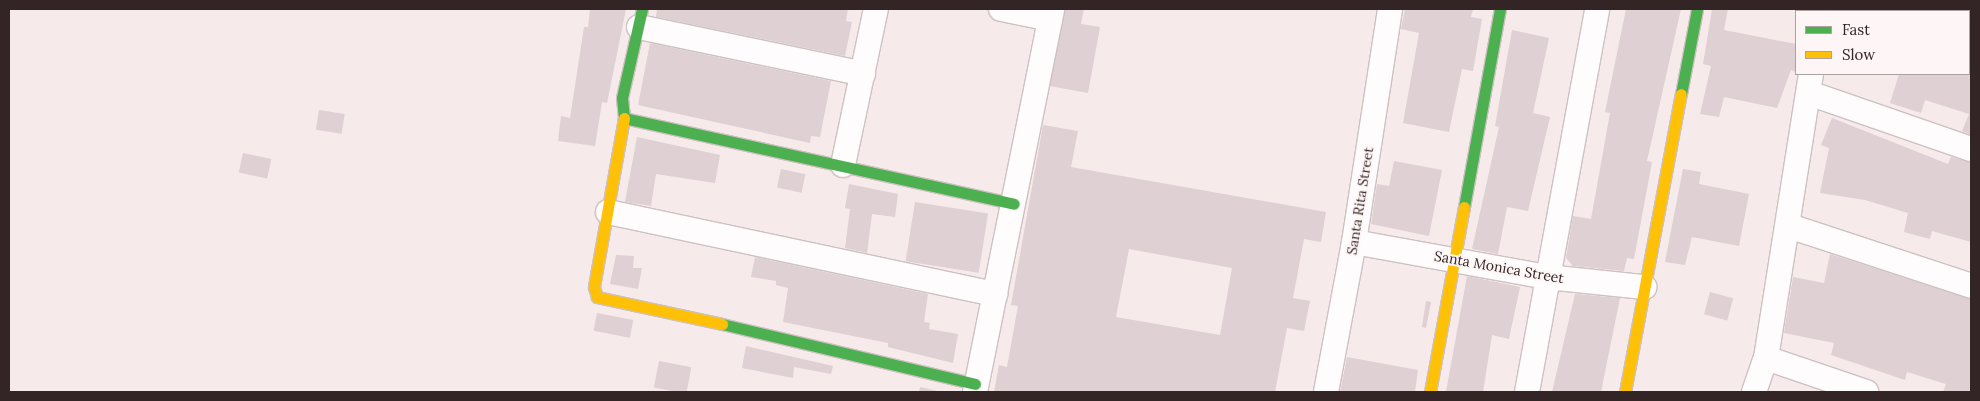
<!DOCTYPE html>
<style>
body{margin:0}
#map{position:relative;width:1980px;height:401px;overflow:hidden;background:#f7eaea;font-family:Lora,serif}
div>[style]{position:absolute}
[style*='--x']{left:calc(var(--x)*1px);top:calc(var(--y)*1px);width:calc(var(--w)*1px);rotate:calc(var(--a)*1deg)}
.building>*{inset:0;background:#ded0d3;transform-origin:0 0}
.roads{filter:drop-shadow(1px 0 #cec1c1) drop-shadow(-1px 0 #cec1c1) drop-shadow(0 1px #cec1c1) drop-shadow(0 -1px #cec1c1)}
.street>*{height:24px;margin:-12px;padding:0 12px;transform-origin:12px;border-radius:12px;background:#fefcfc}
.fast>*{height:11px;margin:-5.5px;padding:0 5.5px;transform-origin:5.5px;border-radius:5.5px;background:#4caf50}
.slow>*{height:11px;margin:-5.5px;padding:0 5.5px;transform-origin:5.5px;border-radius:5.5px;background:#ffc107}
span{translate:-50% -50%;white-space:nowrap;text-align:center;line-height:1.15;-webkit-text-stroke:4px #fef6f6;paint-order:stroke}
.street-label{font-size:14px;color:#332425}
.frame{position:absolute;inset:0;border:10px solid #332425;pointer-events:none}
.legend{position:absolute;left:1795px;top:10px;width:175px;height:65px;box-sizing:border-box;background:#fef6f6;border:1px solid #ada2a2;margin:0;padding:6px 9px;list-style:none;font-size:15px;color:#332425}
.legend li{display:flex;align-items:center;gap:10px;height:25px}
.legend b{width:25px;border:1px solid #ada2a2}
</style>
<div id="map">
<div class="building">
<div style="clip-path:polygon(590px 9px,626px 9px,607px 103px,602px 102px,595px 146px,558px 141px,561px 116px,570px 118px,584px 27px,588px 27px)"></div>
<div style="clip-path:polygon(657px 9px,848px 9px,846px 21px,852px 22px,845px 56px,656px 17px)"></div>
<div style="clip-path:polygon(1065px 9px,1084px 9px,1081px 24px,1100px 27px,1088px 93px,1050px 86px)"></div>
<div style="clip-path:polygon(1405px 9px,1473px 9px,1471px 17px,1482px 19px,1473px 71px,1462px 69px,1449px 132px,1403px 123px,1419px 33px,1401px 29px)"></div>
<div style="clip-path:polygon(1626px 9px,1681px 9px,1647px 161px,1652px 162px,1634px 259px,1627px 258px,1624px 271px,1573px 266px,1566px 258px,1573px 216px,1591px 219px,1610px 113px,1605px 112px)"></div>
<div style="clip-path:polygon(1712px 9px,1728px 9px,1724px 30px,1796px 44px,1796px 72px,1791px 70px,1777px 108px,1724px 97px,1719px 117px,1700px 114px,1711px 66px,1703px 64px)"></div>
<div style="clip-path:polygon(1512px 30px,1549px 38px,1533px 113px,1550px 117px,1528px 211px,1507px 207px,1498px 254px,1472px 249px,1499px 127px,1495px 126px)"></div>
<div style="clip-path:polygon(650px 43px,831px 81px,820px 137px,811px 136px,810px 143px,638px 105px)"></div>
<div style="clip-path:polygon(1899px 74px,1971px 74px,1971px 135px,1962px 131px,1969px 114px,1925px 100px,1921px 113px,1890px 103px)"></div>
<div style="left:319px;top:110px;width:26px;height:20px;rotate:9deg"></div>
<div style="clip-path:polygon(1832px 118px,1948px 164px,1951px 157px,1971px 162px,1971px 242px,1932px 231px,1930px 239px,1904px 232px,1908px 213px,1865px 200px,1820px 193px,1829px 148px,1821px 145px)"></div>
<div style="clip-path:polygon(evenodd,1043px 125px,1078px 131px,1071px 167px,1326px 212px,1321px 242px,1304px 239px,1293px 298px,1310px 301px,1304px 331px,1287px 328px,1275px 392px,994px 392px,999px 365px,1007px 367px,1018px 306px,1011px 305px,1043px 125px,1129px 249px,1232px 268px,1220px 335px,1116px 317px,1129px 249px)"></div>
<div style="clip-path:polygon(637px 137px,720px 155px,715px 183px,656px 174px,651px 206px,625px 202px)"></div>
<div style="left:243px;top:153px;width:29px;height:20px;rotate:12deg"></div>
<div style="clip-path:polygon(1394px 161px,1442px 170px,1429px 236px,1371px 224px,1377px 184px,1389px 186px)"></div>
<div style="left:781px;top:169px;width:25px;height:19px;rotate:12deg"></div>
<div style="clip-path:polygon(1683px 169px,1701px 172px,1699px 184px,1749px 194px,1739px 246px,1692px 237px,1685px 265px,1665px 262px)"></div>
<div style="clip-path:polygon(849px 184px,898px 194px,895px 217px,872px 214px,867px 253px,845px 248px,850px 209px,845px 208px)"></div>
<div style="left:915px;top:202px;width:74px;height:60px;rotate:9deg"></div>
<div style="clip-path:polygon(1830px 254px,1971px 299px,1971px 392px,1943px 392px,1946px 384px,1907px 372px,1905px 380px,1831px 355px,1834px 343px,1784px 333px,1793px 277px,1824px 283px)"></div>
<div style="clip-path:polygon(616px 255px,634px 256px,633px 268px,642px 268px,638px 289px,610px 284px)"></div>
<div style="clip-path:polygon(755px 257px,928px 294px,924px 322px,930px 323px,929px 329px,958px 334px,953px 363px,888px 347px,888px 343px,783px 322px,788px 288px,776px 285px,776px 281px,751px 277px)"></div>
<div style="clip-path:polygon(1467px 276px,1520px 287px,1509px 339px,1492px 335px,1483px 392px,1446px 392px)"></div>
<div style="left:1710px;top:292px;width:24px;height:23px;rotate:15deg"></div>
<div style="clip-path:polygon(1575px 294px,1620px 298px,1601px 392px,1552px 392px)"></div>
<div style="clip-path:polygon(1426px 301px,1431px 302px,1426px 328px,1422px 327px)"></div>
<div style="left:597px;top:313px;width:37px;height:18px;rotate:11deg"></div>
<div style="clip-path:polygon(746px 346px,833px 366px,831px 374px,794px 367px,793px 378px,742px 368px)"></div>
<div style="clip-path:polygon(1347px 357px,1418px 370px,1415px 392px,1340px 392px)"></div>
<div style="left:659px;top:361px;width:33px;height:27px;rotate:11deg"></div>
<div style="clip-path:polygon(920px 387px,942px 392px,919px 392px)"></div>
</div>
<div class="roads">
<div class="street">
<div style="--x:1001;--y:9;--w:50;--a:11.5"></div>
<div style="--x:1964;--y:9;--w:7;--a:16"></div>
<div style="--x:1817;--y:11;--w:2;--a:-90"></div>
<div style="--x:639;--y:27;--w:229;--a:11.8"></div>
<div style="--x:1809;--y:93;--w:171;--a:19.1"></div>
<div style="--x:843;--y:165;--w:159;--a:-78.1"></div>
<div style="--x:608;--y:212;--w:396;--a:12"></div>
<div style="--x:1789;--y:226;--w:192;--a:18.2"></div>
<div style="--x:1354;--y:242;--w:196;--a:10.3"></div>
<div style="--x:1547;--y:277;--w:98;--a:5.9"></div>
<div style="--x:1766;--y:358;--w:106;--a:18.8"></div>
<div style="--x:975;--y:392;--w:391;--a:-78.6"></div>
<div style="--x:1326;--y:392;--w:153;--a:-79.4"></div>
<div style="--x:1354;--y:242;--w:236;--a:-81.2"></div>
<div style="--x:1527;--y:392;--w:389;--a:-79.6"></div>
<div style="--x:1754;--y:392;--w:36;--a:-71"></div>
<div style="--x:1766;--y:358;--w:288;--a:-81"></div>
</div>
<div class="fast">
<div style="--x:642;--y:9;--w:91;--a:102.7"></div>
<div style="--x:622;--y:98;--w:20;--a:84"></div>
<div style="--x:624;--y:118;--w:399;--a:12.4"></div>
<div style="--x:1681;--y:94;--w:86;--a:-79.3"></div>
<div style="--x:1464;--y:207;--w:201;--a:-79.7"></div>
<div style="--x:722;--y:324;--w:260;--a:13.3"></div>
</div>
<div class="slow">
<div style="--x:624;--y:118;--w:172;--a:100.1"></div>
<div style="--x:594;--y:287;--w:10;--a:73"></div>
<div style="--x:597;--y:297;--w:128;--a:12.2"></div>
<div style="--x:1430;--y:392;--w:188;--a:-79.6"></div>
<div style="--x:1625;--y:392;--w:303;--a:-79.4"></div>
</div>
</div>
<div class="street-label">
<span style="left:1360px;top:201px;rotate:-81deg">Santa Rita Street</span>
<span style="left:1499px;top:267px;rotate:10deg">Santa Monica Street</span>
</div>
<div class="frame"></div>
<ul class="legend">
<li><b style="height:6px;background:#4caf50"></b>Fast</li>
<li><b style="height:6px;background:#ffc107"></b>Slow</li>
</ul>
</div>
